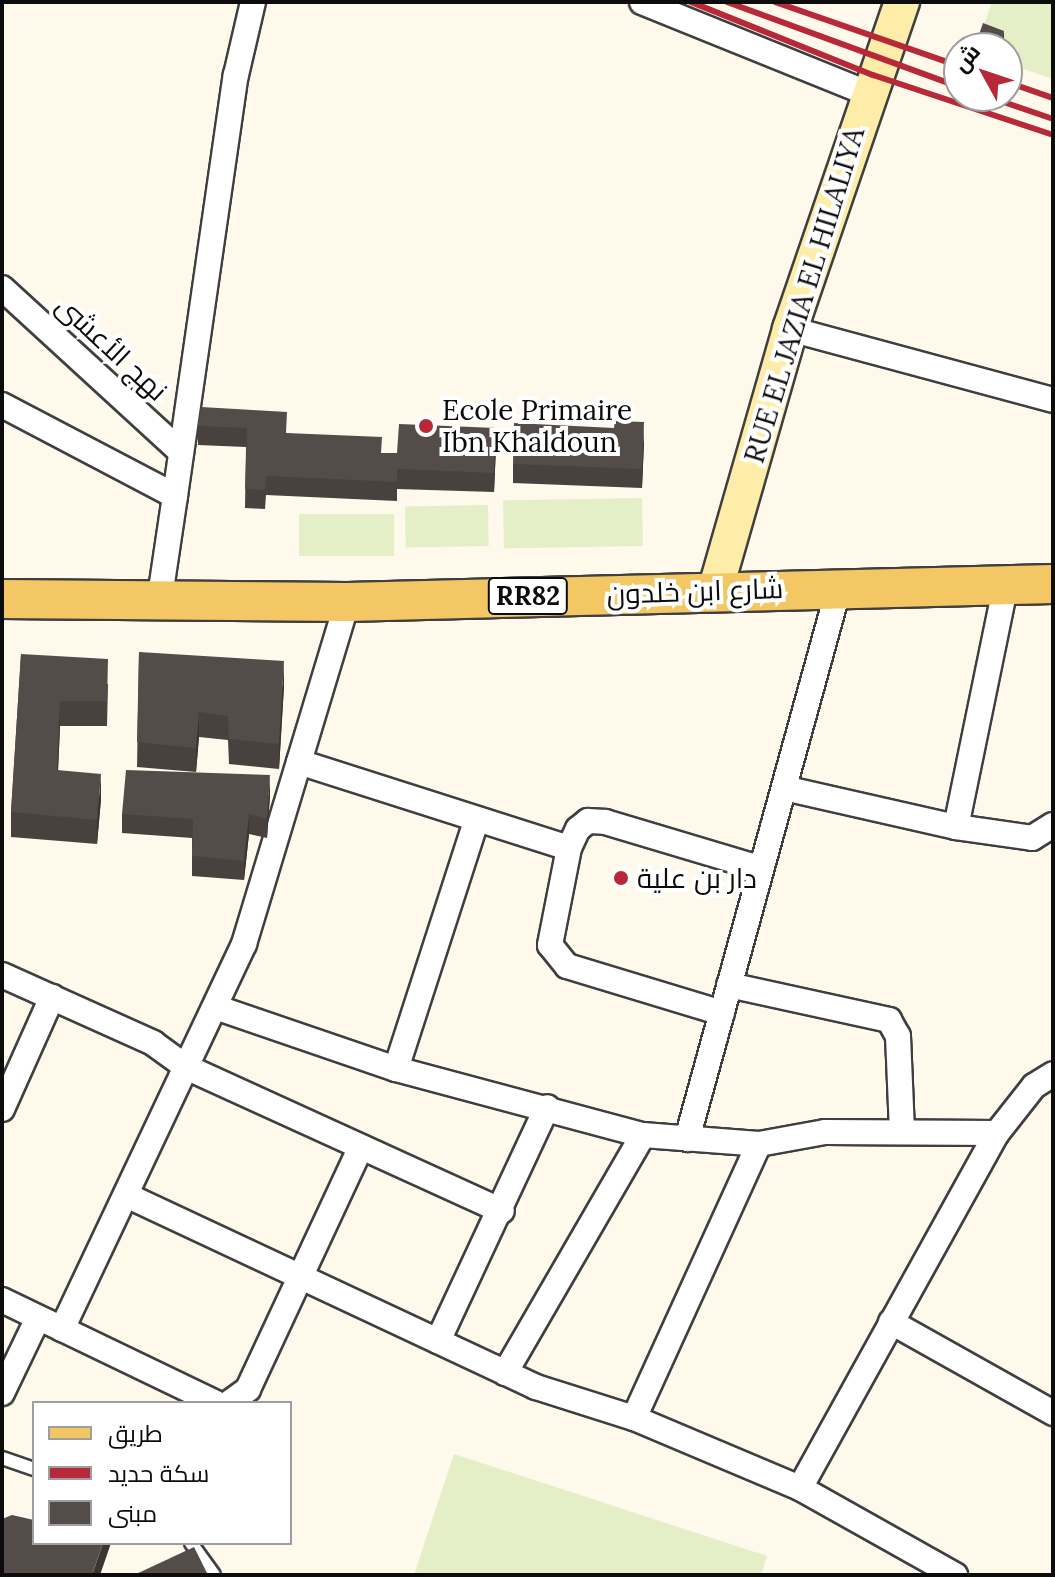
<!DOCTYPE html>
<meta charset="utf-8">
<style>
body{margin:0}
#map{position:relative;width:1055px;height:1577px;overflow:hidden;background:#fef9eb;font-family:Lora,Cairo,serif}
div>[style]{position:absolute}
[style*='--x']{left:calc(var(--x)*1px);top:calc(var(--y)*1px);width:calc(var(--w)*1px);rotate:calc(var(--a)*1deg)}
.pitch>*{inset:0;background:#e4efc8;transform-origin:0 0}
.roads{filter:drop-shadow(2px 0 #3f3f3f) drop-shadow(-2px 0 #3f3f3f) drop-shadow(0 2px #3f3f3f) drop-shadow(0 -2px #3f3f3f)}
.lane>*{height:12px;margin:-6px;padding:0 6px;transform-origin:6px;border-radius:6px;background:#fff}
.street>*{height:24px;margin:-12px;padding:0 12px;transform-origin:12px;border-radius:12px;background:#fff}
.secondary>*{height:34px;margin:-17px;padding:0 17px;transform-origin:17px;border-radius:17px;background:#fdeda8}
.primary>*{height:38px;margin:-19px;padding:0 19px;transform-origin:19px;border-radius:19px;background:#f4c765}
.rail>*{height:6px;margin:-3px;padding:0 3px;transform-origin:3px;border-radius:3px;background:#b72839}
.wall>*{inset:0;background:#48413e}
.shaded-wall>*{inset:0;background:#3b3532}
.building>*{inset:0;background:#544c48}
.dots>*{width:22px;height:22px;translate:-50% -50%;box-sizing:border-box;border:4px solid #fff;border-radius:50%}
span{translate:-50% -50%;white-space:nowrap;text-align:center;line-height:1.15;-webkit-text-stroke:8px #fff;paint-order:stroke}
.shield-label span{padding:2px 6px;background:#fff;border:2px solid;border-radius:6px;-webkit-text-stroke-width:0}
.shield-label{font-size:26px;color:#0c0c0c;font-weight:700}
.street-label{font-size:28px;color:#0c0c0c}
.poi-label{font-size:28px;color:#0c0c0c}
.left{translate:0 -50%;text-align:left}
.frame{position:absolute;inset:0;border:4px solid #0c0c0c;pointer-events:none}
.legend{position:absolute;left:32px;top:1401px;width:260px;height:144px;box-sizing:border-box;background:#fff;border:2px solid #9e9e9e;margin:0;padding:10px 14px;list-style:none;font-size:24px;color:#0c0c0c}
.legend li{display:flex;align-items:center;gap:16px;height:40px}
.legend b{width:40px;border:2px solid #9e9e9e}
.north{position:absolute;left:943px;top:32px;width:80px;height:80px;box-sizing:border-box;background:#fff;border:2px solid #9e9e9e;border-radius:50%;rotate:310deg;font-size:22px;font-weight:700;line-height:32px;text-align:center;color:#0c0c0c}
.north::after{content:'';display:block;margin:auto;width:28px;height:36px;background:#b72839;clip-path:polygon(50% 0,100% 100%,50% 72%,0 100%)}
</style>
<div id="map">
<div class="pitch">
<div style="clip-path:polygon(992px 2px,1053px 2px,1053px 79px,1007px 63px,1007px 48px,976px 48px)"></div>
<div style="left:642px;top:498px;width:48px;height:139px;rotate:89deg"></div>
<div style="left:488px;top:505px;width:41px;height:83px;rotate:89deg"></div>
<div style="left:299px;top:514px;width:95px;height:42px"></div>
<div style="clip-path:polygon(454px 1454px,767px 1556px,761px 1575px,414px 1575px)"></div>
</div>
<div class="roads">
<div class="lane">
<div style="--x:2;--y:1458;--w:34;--a:19"></div>
<div style="--x:191;--y:1543;--w:39;--a:54"></div>
</div>
<div class="street">
<div style="--x:642;--y:2;--w:243;--a:22"></div>
<div style="--x:2;--y:288;--w:243;--a:42.5"></div>
<div style="--x:790;--y:329;--w:272;--a:15.1"></div>
<div style="--x:2;--y:405;--w:195;--a:27.7"></div>
<div style="--x:175;--y:496;--w:108;--a:98.5"></div>
<div style="--x:175;--y:496;--w:425;--a:-81.8"></div>
<div style="--x:236;--y:75;--w:75;--a:-76.9"></div>
<div style="--x:299;--y:762;--w:283;--a:17.7"></div>
<div style="--x:569;--y:848;--w:21;--a:-65"></div>
<div style="--x:578;--y:829;--w:13;--a:-39"></div>
<div style="--x:588;--y:821;--w:17;--a:3"></div>
<div style="--x:605;--y:822;--w:161;--a:16.6"></div>
<div style="--x:784;--y:788;--w:176;--a:12.8"></div>
<div style="--x:956;--y:827;--w:248;--a:-78.4"></div>
<div style="--x:956;--y:827;--w:77;--a:8.2"></div>
<div style="--x:1032;--y:838;--w:25;--a:-32"></div>
<div style="--x:569;--y:848;--w:99;--a:101.1"></div>
<div style="--x:550;--y:945;--w:27;--a:51"></div>
<div style="--x:567;--y:966;--w:162;--a:16.9"></div>
<div style="--x:2;--y:975;--w:166;--a:24.2"></div>
<div style="--x:153;--y:1043;--w:41;--a:36"></div>
<div style="--x:186;--y:1067;--w:347;--a:24.5"></div>
<div style="--x:729;--y:985;--w:164;--a:12.3"></div>
<div style="--x:889;--y:1020;--w:18;--a:61"></div>
<div style="--x:898;--y:1036;--w:96;--a:87.6"></div>
<div style="--x:215;--y:1007;--w:191;--a:18.9"></div>
<div style="--x:396;--y:1069;--w:256;--a:15"></div>
<div style="--x:643;--y:1135;--w:116;--a:4.4"></div>
<div style="--x:759;--y:1144;--w:67;--a:-10.3"></div>
<div style="--x:825;--y:1132;--w:172;--a:0.3"></div>
<div style="--x:396;--y:1069;--w:261;--a:-72.1"></div>
<div style="--x:2;--y:1109;--w:123;--a:-65.9"></div>
<div style="--x:687;--y:1139;--w:573;--a:-74.6"></div>
<div style="--x:126;--y:1195;--w:453;--a:25.1"></div>
<div style="--x:536;--y:1387;--w:103;--a:17.6"></div>
<div style="--x:634;--y:1418;--w:301;--a:-65.5"></div>
<div style="--x:2;--y:1300;--w:237;--a:25.7"></div>
<div style="--x:891;--y:1322;--w:186;--a:29.3"></div>
<div style="--x:62;--y:1329;--w:426;--a:-64.7"></div>
<div style="--x:244;--y:944;--w:357;--a:-73.2"></div>
<div style="--x:438;--y:1341;--w:258;--a:-65"></div>
<div style="--x:505;--y:1373;--w:275;--a:-59.9"></div>
<div style="--x:2;--y:1393;--w:83;--a:-64.4"></div>
<div style="--x:229;--y:1403;--w:24;--a:-36"></div>
<div style="--x:248;--y:1389;--w:267;--a:-65"></div>
<div style="--x:634;--y:1418;--w:180;--a:22.9"></div>
<div style="--x:800;--y:1488;--w:178;--a:29.3"></div>
<div style="--x:800;--y:1488;--w:406;--a:-61"></div>
<div style="--x:997;--y:1133;--w:60;--a:-51.8"></div>
<div style="--x:1034;--y:1086;--w:22;--a:-32"></div>
</div>
<div class="secondary">
<div style="--x:715;--y:591;--w:273;--a:-74"></div>
<div style="--x:790;--y:329;--w:346;--a:-71.1"></div>
</div>
<div class="primary">
<div style="--x:2;--y:599;--w:345;--a:0.5"></div>
<div style="--x:347;--y:602;--w:706;--a:-1.46"></div>
</div>
</div>
<div class="rail">
<div style="--x:691;--y:2;--w:196;--a:21.9"></div>
<div style="--x:873;--y:75;--w:190;--a:18.4"></div>
<div style="--x:727;--y:2;--w:247;--a:20.1"></div>
<div style="--x:775;--y:2;--w:195;--a:19.2"></div>
<div style="--x:1007;--y:82;--w:49;--a:19.2"></div>
<div style="--x:986;--y:96;--w:71;--a:18.9"></div>
</div>
<div class="wall">
<div style="clip-path:polygon(201px 407px,287px 433px,381px 453px,397px 453px,496px 447px,494px 492px,397px 489px,397px 501px,266px 495px,265px 509px,245px 508px,246px 447px,198px 445px,198px 426px)"></div>
<div style="clip-path:polygon(644px 442px,642px 488px,513px 483px,513px 464px)"></div>
<div style="clip-path:polygon(139px 652px,284px 686px,279px 769px,229px 764px,228px 740px,199px 737px,196px 772px,137px 767px)"></div>
<div style="clip-path:polygon(21px 654px,108px 684px,107px 726px,60px 726px,58px 770px,101px 799px,97px 844px,11px 837px,11px 812px)"></div>
<div style="clip-path:polygon(270px 795px,267px 838px,249px 834px,244px 880px,192px 876px,192px 838px,122px 833px,122px 814px)"></div>
</div>
<div class="shaded-wall">
<div style="clip-path:polygon(1004px 31px,1004px 38px,1001px 48px,998px 48px)"></div>
<div style="clip-path:polygon(644px 422px,644px 442px,642px 488px,642px 469px)"></div>
<div style="clip-path:polygon(496px 428px,496px 447px,494px 492px,494px 473px)"></div>
<div style="clip-path:polygon(284px 661px,284px 686px,279px 769px,279px 744px)"></div>
<div style="clip-path:polygon(60px 701px,60px 726px,57px 795px,57px 770px)"></div>
<div style="clip-path:polygon(199px 712px,199px 737px,196px 772px,196px 748px)"></div>
<div style="clip-path:polygon(101px 774px,101px 799px,97px 844px,97px 820px)"></div>
<div style="clip-path:polygon(270px 775px,270px 795px,267px 838px,267px 819px)"></div>
<div style="clip-path:polygon(249px 814px,249px 834px,244px 880px,244px 861px)"></div>
<div style="clip-path:polygon(103px 1543px,111px 1543px,100px 1575px,92px 1575px)"></div>
</div>
<div class="building">
<div style="clip-path:polygon(983px 23px,1004px 31px,998px 48px,981px 48px,975px 46px)"></div>
<div style="clip-path:polygon(201px 407px,287px 412px,286px 433px,382px 437px,381px 453px,397px 453px,399px 424px,496px 428px,494px 473px,397px 469px,397px 482px,266px 476px,265px 490px,245px 489px,247px 428px,198px 426px)"></div>
<div style="clip-path:polygon(615px 421px,644px 422px,642px 469px,513px 464px,514px 423px,614px 428px)"></div>
<div style="clip-path:polygon(139px 652px,284px 661px,279px 744px,229px 739px,228px 716px,199px 712px,196px 748px,137px 742px)"></div>
<div style="clip-path:polygon(21px 654px,108px 659px,107px 701px,60px 701px,57px 770px,101px 774px,97px 820px,11px 812px)"></div>
<div style="clip-path:polygon(126px 770px,270px 775px,267px 819px,249px 814px,244px 861px,192px 856px,193px 819px,122px 814px)"></div>
<div style="clip-path:polygon(12px 1515px,34px 1520px,34px 1543px,103px 1543px,92px 1575px,2px 1575px,2px 1519px)"></div>
<div style="clip-path:polygon(194px 1547px,208px 1575px,134px 1575px)"></div>
</div>
<div class="dots">
<div style="left:426px;top:426px;background:#b72839"></div>
<div style="left:621px;top:878px;background:#b72839"></div>
</div>
<div class="shield-label">
<span style="left:528px;top:596px">RR82</span>
</div>
<div class="street-label">
<span style="left:804px;top:295px;rotate:-73deg">RUE EL JAZIA EL HILALIYA</span>
<span style="left:112px;top:348px;rotate:43deg">نهج الأعشى</span>
<span style="left:695px;top:591px;rotate:-2deg">شارع ابن خلدون</span>
</div>
<div class="poi-label">
<span class="left" style="left:442px;top:426px">Ecole Primaire<br>Ibn Khaldoun</span>
<span class="left" style="left:637px;top:878px">دار بن علية</span>
</div>
<div class="frame"></div>
<ul class="legend">
<li><b style="height:10px;background:#f4c765"></b>طريق</li>
<li><b style="height:10px;background:#b72839"></b>سكة حديد</li>
<li><b style="height:22px;background:#544c48"></b>مبنى</li>
</ul>
<div class="north">ش</div>
</div>
